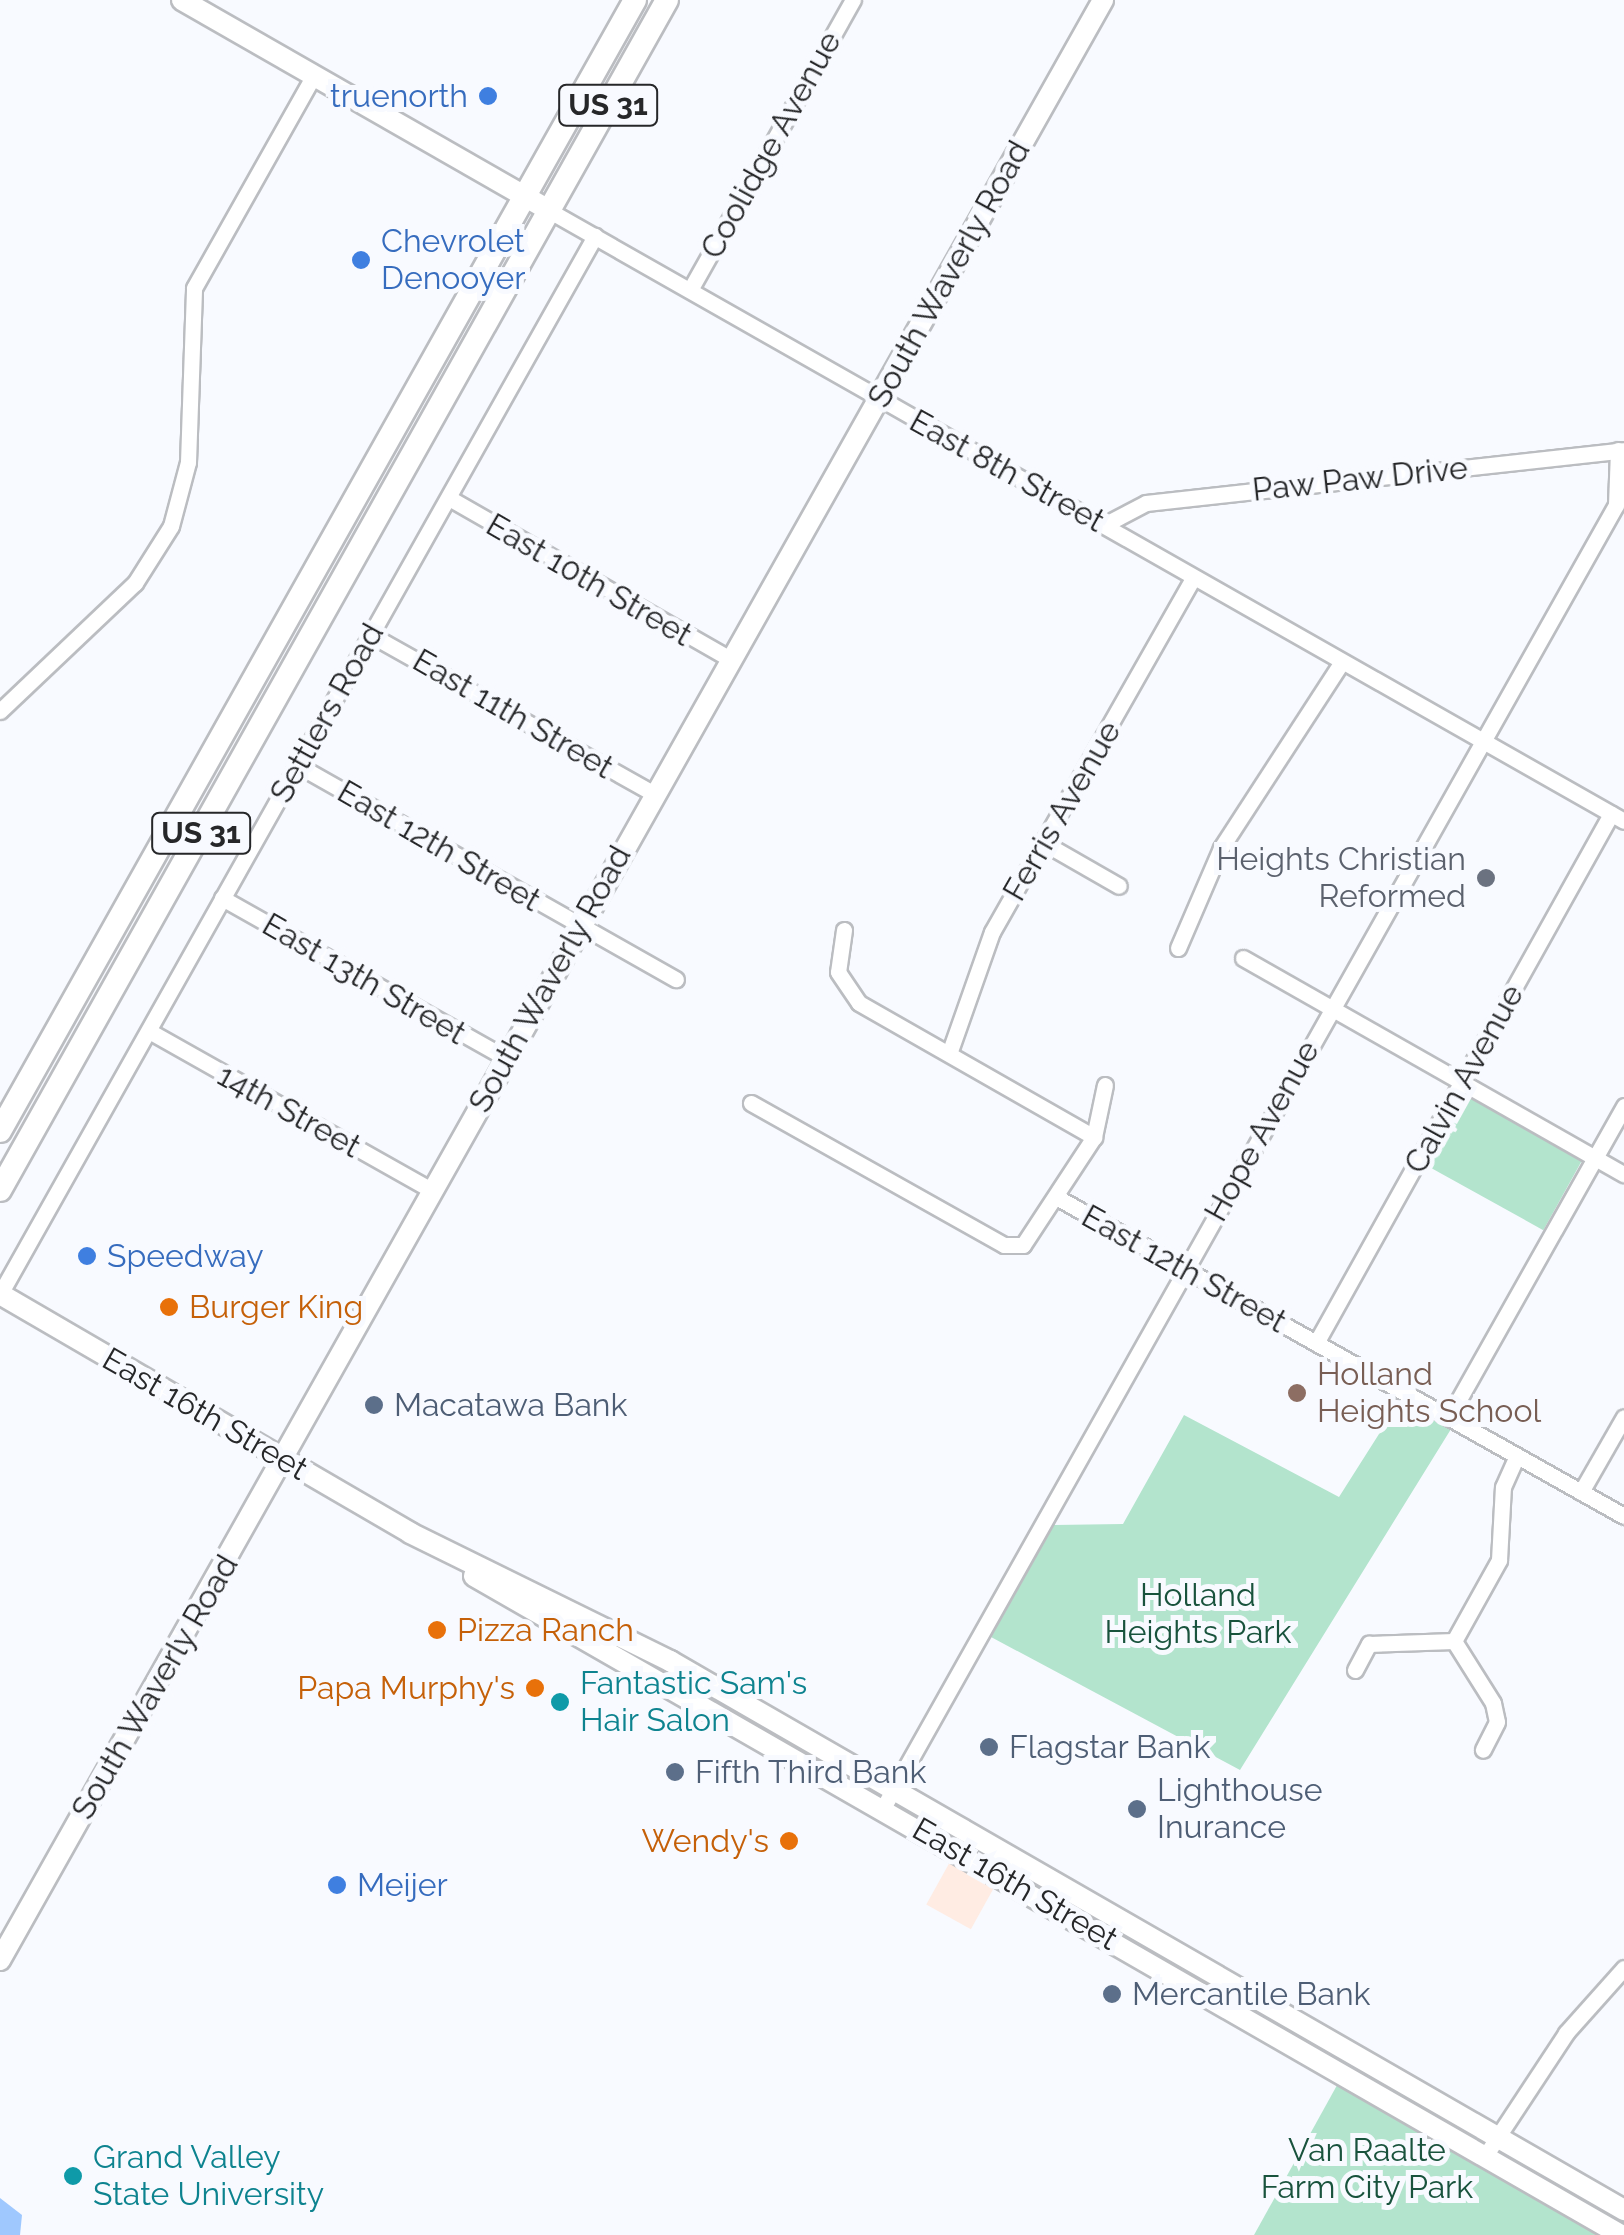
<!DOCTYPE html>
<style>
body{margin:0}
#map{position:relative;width:1624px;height:2235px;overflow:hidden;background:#f8faff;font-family:Raleway,sans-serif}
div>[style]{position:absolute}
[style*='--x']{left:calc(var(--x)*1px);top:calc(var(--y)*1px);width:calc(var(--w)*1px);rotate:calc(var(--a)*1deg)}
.industrial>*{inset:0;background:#ffece3;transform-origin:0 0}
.green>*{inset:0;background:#b3e4cd;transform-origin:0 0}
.water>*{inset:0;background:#9fc8fe}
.roads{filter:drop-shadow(2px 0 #bbbdc1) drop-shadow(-2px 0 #bbbdc1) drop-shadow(0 2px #bbbdc1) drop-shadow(0 -2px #bbbdc1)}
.minor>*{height:15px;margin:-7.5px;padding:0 7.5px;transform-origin:7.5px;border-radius:7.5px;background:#fff}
.major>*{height:20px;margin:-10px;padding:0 10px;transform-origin:10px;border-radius:10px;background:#fff}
.highway>*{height:22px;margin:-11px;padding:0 11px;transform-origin:11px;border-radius:11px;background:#fff}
.dots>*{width:28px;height:28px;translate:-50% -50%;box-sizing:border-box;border:5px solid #f8faff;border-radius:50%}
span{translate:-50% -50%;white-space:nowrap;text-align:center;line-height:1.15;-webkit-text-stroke:10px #f8faff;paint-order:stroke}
.shield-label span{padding:2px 8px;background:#f8faff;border:2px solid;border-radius:8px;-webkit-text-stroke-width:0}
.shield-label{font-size:30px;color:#262729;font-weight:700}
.shop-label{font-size:32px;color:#366cbe}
.right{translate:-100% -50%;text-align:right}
.left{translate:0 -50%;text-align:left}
.street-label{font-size:32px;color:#262729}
.worship-label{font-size:32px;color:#5b616d}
.food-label{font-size:32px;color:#c56008}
.education-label{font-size:32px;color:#785e54}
.service-label{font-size:32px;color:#4e5e75}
.park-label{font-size:32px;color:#19533d}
.culture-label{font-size:32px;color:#0d838f}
</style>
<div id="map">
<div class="industrial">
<div style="left:951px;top:1860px;width:51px;height:51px;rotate:29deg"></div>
</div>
<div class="green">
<div style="left:1465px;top:1093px;width:135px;height:82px;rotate:29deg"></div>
<div style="clip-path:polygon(1405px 1393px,1456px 1421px,1240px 1770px,991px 1637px,1054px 1525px,1123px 1524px,1184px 1415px,1339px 1497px)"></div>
<div style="clip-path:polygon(1341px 2078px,1612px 2235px,1254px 2235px)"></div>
</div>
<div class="water">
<div style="clip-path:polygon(0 2198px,22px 2215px,20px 2235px,0 2235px)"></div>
</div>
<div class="roads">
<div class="minor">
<div style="--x:548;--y:210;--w:1237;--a:29.59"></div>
<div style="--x:690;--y:290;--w:333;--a:-60.7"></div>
<div style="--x:449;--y:498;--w:324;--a:29.8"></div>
<div style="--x:1104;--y:525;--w:47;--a:-27.6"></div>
<div style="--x:1146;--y:503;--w:481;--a:-6.3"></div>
<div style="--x:371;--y:635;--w:325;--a:29.3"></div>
<div style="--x:0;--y:711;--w:186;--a:-43.5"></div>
<div style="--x:135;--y:583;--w:67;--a:-57.7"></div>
<div style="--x:171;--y:526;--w:66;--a:-75.1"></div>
<div style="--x:188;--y:462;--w:174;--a:-88"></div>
<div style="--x:194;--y:288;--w:244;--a:-60.6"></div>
<div style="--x:299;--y:766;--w:433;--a:29.5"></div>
<div style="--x:1044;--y:843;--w:86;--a:29.8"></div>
<div style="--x:222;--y:898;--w:326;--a:29.4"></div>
<div style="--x:844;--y:930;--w:42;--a:98.1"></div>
<div style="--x:838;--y:972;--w:37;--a:56"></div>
<div style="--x:859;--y:1003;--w:271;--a:29.7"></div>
<div style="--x:1178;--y:948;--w:109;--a:-66.7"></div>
<div style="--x:1221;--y:848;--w:221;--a:-57"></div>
<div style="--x:1243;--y:958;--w:438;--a:29.6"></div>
<div style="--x:149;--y:1031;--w:324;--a:29.4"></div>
<div style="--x:950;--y:1051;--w:126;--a:-70.6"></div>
<div style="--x:992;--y:932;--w:407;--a:-60.4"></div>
<div style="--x:751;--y:1103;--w:290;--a:29.3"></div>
<div style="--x:1004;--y:1245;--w:19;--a:0"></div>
<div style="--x:1023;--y:1245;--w:129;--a:-56.7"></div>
<div style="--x:1094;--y:1137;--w:53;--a:-78.1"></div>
<div style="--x:1058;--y:1198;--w:649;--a:29.33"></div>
<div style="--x:0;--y:1294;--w:1214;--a:-60.65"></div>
<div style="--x:1316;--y:1343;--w:606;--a:-60.85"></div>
<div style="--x:1449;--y:1417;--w:357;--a:-60.6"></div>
<div style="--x:1581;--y:1492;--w:86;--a:-60.2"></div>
<div style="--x:1454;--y:1641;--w:93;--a:-60.9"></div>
<div style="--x:1499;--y:1560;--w:73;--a:-86.9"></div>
<div style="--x:1503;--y:1487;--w:34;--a:-66"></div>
<div style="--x:1355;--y:1670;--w:30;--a:-62"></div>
<div style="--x:1369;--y:1644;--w:85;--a:-2"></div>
<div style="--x:1454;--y:1641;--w:73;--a:57.8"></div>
<div style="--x:1493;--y:1703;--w:19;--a:78"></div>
<div style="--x:1497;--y:1722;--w:31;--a:117"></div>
<div style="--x:883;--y:1808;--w:1495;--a:-60.64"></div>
<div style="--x:1616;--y:505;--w:55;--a:-87.9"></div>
<div style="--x:1485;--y:2156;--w:147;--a:-56.6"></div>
<div style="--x:1566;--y:2033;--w:87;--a:-48.3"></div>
</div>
<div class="major">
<div style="--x:182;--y:0;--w:422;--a:29.8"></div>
<div style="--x:0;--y:1294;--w:475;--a:30.2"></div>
<div style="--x:410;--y:1533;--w:290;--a:26.2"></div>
<div style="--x:670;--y:1661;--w:1101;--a:29.92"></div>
<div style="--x:474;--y:1576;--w:1323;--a:29.88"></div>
<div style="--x:0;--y:1960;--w:2249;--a:-60.63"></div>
</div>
<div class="highway">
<div style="--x:0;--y:1131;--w:1297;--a:-60.69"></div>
<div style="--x:0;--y:1190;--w:1364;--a:-60.73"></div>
</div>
</div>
<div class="dots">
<div style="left:488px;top:96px;background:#3f7fe0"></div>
<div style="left:361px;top:260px;background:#3f7fe0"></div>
<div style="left:1486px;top:878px;background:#6b7280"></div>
<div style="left:87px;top:1256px;background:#3f7fe0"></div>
<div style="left:169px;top:1307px;background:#e8710a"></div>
<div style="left:1297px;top:1393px;background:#8d6e63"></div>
<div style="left:374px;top:1405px;background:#5c6f8a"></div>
<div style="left:437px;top:1630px;background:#e8710a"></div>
<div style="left:535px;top:1688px;background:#e8710a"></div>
<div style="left:560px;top:1702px;background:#0f9aa8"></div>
<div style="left:989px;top:1747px;background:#5c6f8a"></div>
<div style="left:675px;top:1772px;background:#5c6f8a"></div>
<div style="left:1137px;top:1809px;background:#5c6f8a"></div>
<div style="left:789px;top:1841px;background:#e8710a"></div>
<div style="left:337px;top:1885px;background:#3f7fe0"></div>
<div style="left:1112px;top:1994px;background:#5c6f8a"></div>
<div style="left:73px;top:2176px;background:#0f9aa8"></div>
</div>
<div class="shield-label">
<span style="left:608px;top:105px">US 31</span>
<span style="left:201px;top:833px">US 31</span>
</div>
<div class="shop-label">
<span class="right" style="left:468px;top:96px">truenorth</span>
<span class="left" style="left:381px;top:260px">Chevrolet<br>Denooyer</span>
<span class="left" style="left:107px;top:1256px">Speedway</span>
<span class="left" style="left:357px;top:1885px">Meijer</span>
</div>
<div class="street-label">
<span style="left:771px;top:145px;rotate:-61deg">Coolidge Avenue</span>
<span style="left:949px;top:274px;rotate:-61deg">South Waverly Road</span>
<span style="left:1007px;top:471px;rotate:29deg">East 8th Street</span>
<span style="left:1360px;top:479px;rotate:-6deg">Paw Paw Drive</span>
<span style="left:589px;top:580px;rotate:30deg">East 10th Street</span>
<span style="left:327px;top:713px;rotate:-61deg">Settlers Road</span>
<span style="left:513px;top:714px;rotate:30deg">East 11th Street</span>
<span style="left:1062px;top:811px;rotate:-60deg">Ferris Avenue</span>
<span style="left:439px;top:846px;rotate:30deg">East 12th Street</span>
<span style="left:364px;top:979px;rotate:30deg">East 13th Street</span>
<span style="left:550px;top:979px;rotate:-61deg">South Waverly Road</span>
<span style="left:1464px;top:1079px;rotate:-61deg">Calvin Avenue</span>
<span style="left:289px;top:1111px;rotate:29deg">14th Street</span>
<span style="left:1262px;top:1131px;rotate:-61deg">Hope Avenue</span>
<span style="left:1184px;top:1269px;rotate:29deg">East 12th Street</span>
<span style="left:205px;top:1414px;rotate:30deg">East 16th Street</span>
<span style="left:155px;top:1687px;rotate:-60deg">South Waverly Road</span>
<span style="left:1015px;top:1884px;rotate:30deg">East 16th Street</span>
</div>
<div class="worship-label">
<span class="right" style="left:1466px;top:878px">Heights Christian<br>Reformed</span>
</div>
<div class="food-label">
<span class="left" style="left:189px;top:1307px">Burger King</span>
<span class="left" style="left:457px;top:1630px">Pizza Ranch</span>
<span class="right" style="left:515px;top:1688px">Papa Murphy's</span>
<span class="right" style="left:769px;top:1841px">Wendy's</span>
</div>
<div class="education-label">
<span class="left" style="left:1317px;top:1393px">Holland<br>Heights School</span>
</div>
<div class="service-label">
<span class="left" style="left:394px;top:1405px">Macatawa Bank</span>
<span class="left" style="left:1009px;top:1747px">Flagstar Bank</span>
<span class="left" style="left:695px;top:1772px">Fifth Third Bank</span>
<span class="left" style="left:1157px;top:1809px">Lighthouse<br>Inurance</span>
<span class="left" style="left:1132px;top:1994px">Mercantile Bank</span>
</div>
<div class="park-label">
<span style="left:1198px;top:1614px">Holland<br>Heights Park</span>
<span style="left:1367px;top:2169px">Van Raalte<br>Farm City Park</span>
</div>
<div class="culture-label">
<span class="left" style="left:580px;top:1702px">Fantastic Sam's<br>Hair Salon</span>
<span class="left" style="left:93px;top:2176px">Grand Valley<br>State University</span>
</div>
</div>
